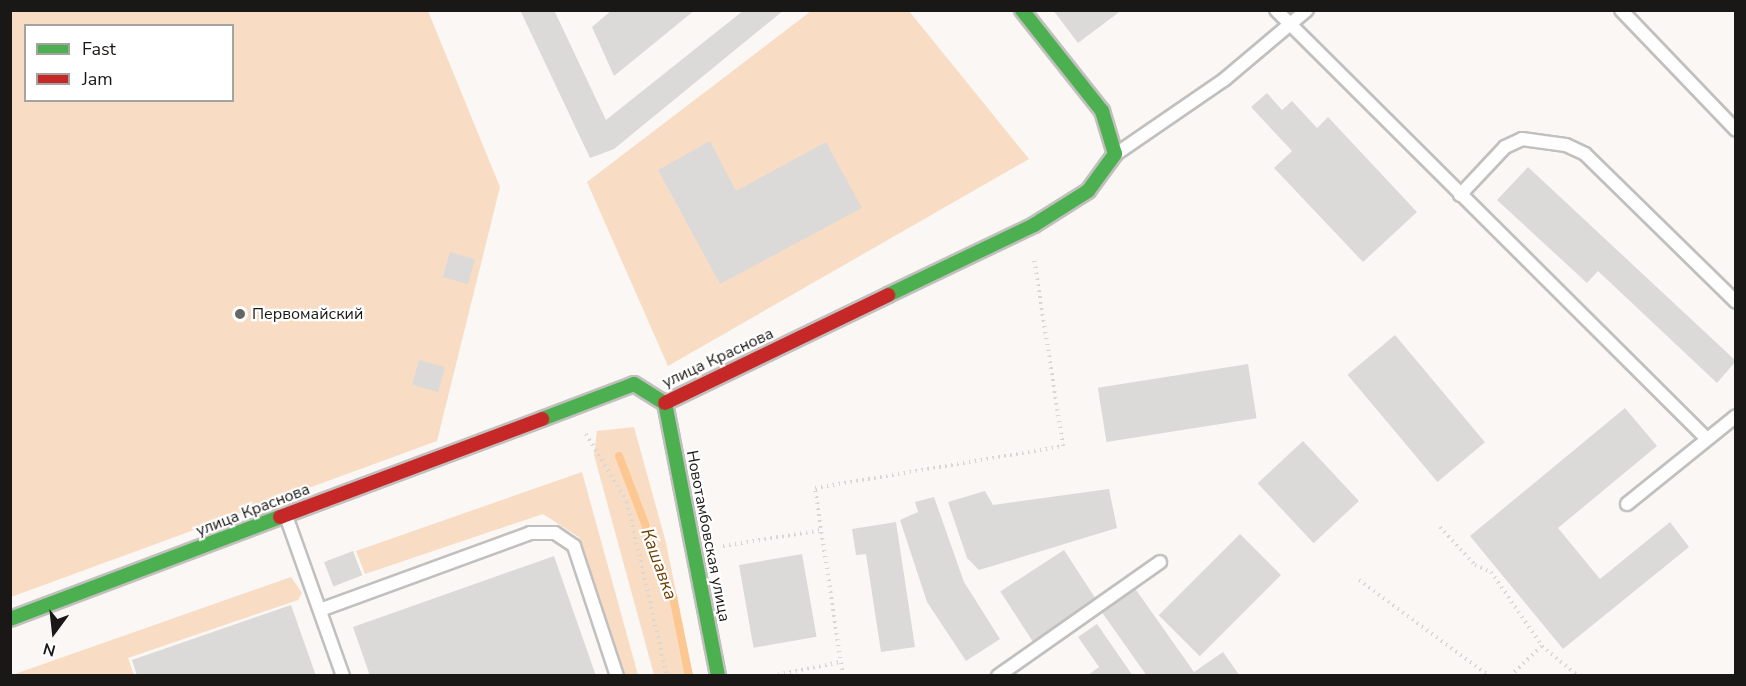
<!DOCTYPE html>
<meta charset="utf-8">
<style>
body{margin:0}
#map{position:relative;width:1746px;height:686px;overflow:hidden;background:#faf7f5;font-family:"Nunito Sans",sans-serif}
div>[style]{position:absolute}
[style*='--x']{left:calc(var(--x)*1px);top:calc(var(--y)*1px);width:calc(var(--w)*1px);rotate:calc(var(--a)*1deg)}
.green>*{inset:0;background:#f8ddc4}
.stream>*{height:8px;margin:-4px;padding:0 4px;transform-origin:4px;border-radius:4px;background:#fdc792}
.building>*{inset:0;background:#dcdad8;transform-origin:0 0}
.path>*{height:4px;margin-top:-2px;transform-origin:0;background:repeating-linear-gradient(90deg,#d7d7d6 0 1.5px,transparent 0 6px)}
.roads{filter:drop-shadow(2px 0 #c2c0be) drop-shadow(-2px 0 #c2c0be) drop-shadow(0 2px #c2c0be) drop-shadow(0 -2px #c2c0be)}
.lane>*{height:12px;margin:-6px;padding:0 6px;transform-origin:6px;border-radius:6px;background:#fefefe}
.fast>*{height:14px;margin:-7px;padding:0 7px;transform-origin:7px;border-radius:7px;background:#4caf50}
.jam>*{height:14px;margin:-7px;padding:0 7px;transform-origin:7px;border-radius:7px;background:#c62828}
.dots>*{width:16px;height:16px;translate:-50% -50%;box-sizing:border-box;border:3px solid #fff;border-radius:50%}
span{translate:-50% -50%;white-space:nowrap;text-align:center;line-height:1.15;-webkit-text-stroke:4.5px #fff;paint-order:stroke}
.poi-label{font-size:16px;color:#1a1816}
.left{translate:0 -50%;text-align:left}
.street-label{font-size:16px;color:#1a1816}
.water-label{font-size:18px;color:#703f02;font-style:italic}
.frame{position:absolute;inset:0;border:12px solid #1a1816;pointer-events:none}
.legend{position:absolute;left:24px;top:24px;width:210px;height:78px;box-sizing:border-box;background:#fff;border:2px solid #a3a3a2;margin:0;padding:8px 10px;list-style:none;font-size:18px;color:#1a1816}
.legend li{display:flex;align-items:center;gap:12px;height:30px}
.legend b{width:30px;border:2px solid #a3a3a2}
.north{position:absolute;left:24px;top:602px;width:60px;height:60px;-webkit-text-stroke:4px #fff;paint-order:stroke;rotate:195deg;font-size:16px;font-weight:700;line-height:24px;text-align:center;color:#1a1816}
.north::after{content:'';display:block;margin:auto;width:21px;height:27px;background:#1a1816;clip-path:polygon(50% 0,100% 100%,50% 72%,0 100%)}
</style>
<div id="map">
<div class="green">
<div style="clip-path:polygon(evenodd,10px 11px,428px 11px,500px 187px,437px 441px,11px 597px,10px 11px,26px 26px,232px 26px,232px 100px,26px 100px,26px 26px)"></div>
<div style="clip-path:polygon(811px 11px,909px 11px,1029px 159px,668px 366px,587px 182px)"></div>
<div style="clip-path:polygon(634px 427px,666px 543px,693px 675px,654px 675px,594px 455px,597px 431px)"></div>
<div style="clip-path:polygon(582px 472px,638px 675px,623px 675px,580px 538px,543px 514px,365px 574px,356px 551px)"></div>
<div style="clip-path:polygon(291px 577px,302px 593px,298px 600px,128px 658px,134px 675px,12px 675px)"></div>
</div>
<div class="stream">
<div style="--x:619;--y:456;--w:151;--a:69"></div>
<div style="--x:673;--y:597;--w:81;--a:78.6"></div>
</div>
<div class="building">
<div style="clip-path:polygon(520px 10px,554px 10px,606px 120px,744px 10px,784px 10px,614px 149px,590px 158px)"></div>
<div style="clip-path:polygon(612px 10px,695px 10px,614px 76px,592px 27px)"></div>
<div style="clip-path:polygon(1053px 10px,1122px 10px,1078px 43px)"></div>
<div style="clip-path:polygon(1267px 93px,1282px 110px,1292px 101px,1317px 128px,1328px 117px,1417px 212px,1363px 262px,1274px 168px,1292px 151px,1251px 107px)"></div>
<div style="clip-path:polygon(710px 141px,736px 191px,826px 142px,862px 208px,720px 284px,658px 170px)"></div>
<div style="clip-path:polygon(1528px 167px,1736px 361px,1717px 383px,1598px 271px,1587px 283px,1497px 200px)"></div>
<div style="left:450px;top:252px;width:26px;height:26px;rotate:16deg"></div>
<div style="left:1395px;top:335px;width:140px;height:62px;rotate:50deg"></div>
<div style="left:419px;top:360px;width:27px;height:26px;rotate:15deg"></div>
<div style="left:1248px;top:364px;width:55px;height:152px;rotate:81deg"></div>
<div style="clip-path:polygon(1625px 408px,1657px 446px,1558px 528px,1600px 579px,1670px 522px,1689px 547px,1563px 649px,1470px 536px)"></div>
<div style="left:1303px;top:441px;width:82px;height:62px;rotate:47deg"></div>
<div style="clip-path:polygon(1109px 489px,1117px 528px,979px 570px,967px 558px,948px 502px,985px 491px,993px 505px)"></div>
<div style="clip-path:polygon(934px 497px,964px 582px,1000px 639px,966px 661px,927px 602px,900px 520px,918px 512px,915px 502px)"></div>
<div style="clip-path:polygon(896px 522px,915px 647px,881px 652px,866px 554px,856px 555px,852px 529px)"></div>
<div style="left:1240px;top:534px;width:58px;height:115px;rotate:45deg"></div>
<div style="left:1064px;top:550px;width:60px;height:76px;rotate:57deg"></div>
<div style="left:353px;top:551px;width:26px;height:31px;rotate:69deg"></div>
<div style="left:802px;top:554px;width:84px;height:64px;rotate:80deg"></div>
<div style="clip-path:polygon(554px 556px,596px 676px,370px 676px,353px 627px)"></div>
<div style="clip-path:polygon(1134px 587px,1194px 672px,1223px 652px,1240px 676px,1147px 676px,1101px 611px)"></div>
<div style="clip-path:polygon(291px 605px,316px 676px,137px 676px,132px 660px)"></div>
<div style="clip-path:polygon(1097px 624px,1133px 676px,1087px 676px,1099px 667px,1078px 637px)"></div>
</div>
<div class="path">
<div style="--x:586;--y:434;--w:79;--a:58.9"></div>
<div style="--x:627;--y:502;--w:179;--a:77.1"></div>
<div style="--x:1440;--y:527;--w:52;--a:47.4"></div>
<div style="--x:1475;--y:565;--w:17;--a:24"></div>
<div style="--x:1491;--y:572;--w:90;--a:55.4"></div>
<div style="--x:723;--y:546;--w:100;--a:-9.2"></div>
<div style="--x:1359;--y:580;--w:162;--a:36.4"></div>
<div style="--x:772;--y:676;--w:70;--a:-11.5"></div>
<div style="--x:843;--y:676;--w:190;--a:-98.5"></div>
<div style="--x:815;--y:488;--w:252;--a:-9.6"></div>
<div style="--x:1063;--y:446;--w:190;--a:-98.8"></div>
<div style="--x:1510;--y:676;--w:44;--a:-43.2"></div>
<div style="--x:1542;--y:646;--w:47;--a:39.8"></div>
</div>
<div class="roads">
<div class="lane">
<div style="--x:1276;--y:10;--w:605;--a:44.87"></div>
<div style="--x:1621;--y:10;--w:166;--a:46.2"></div>
<div style="--x:1116;--y:154;--w:132;--a:-34.5"></div>
<div style="--x:1225;--y:79;--w:107;--a:-40.1"></div>
<div style="--x:1460;--y:195;--w:66;--a:-46.8"></div>
<div style="--x:1505;--y:147;--w:19;--a:-25"></div>
<div style="--x:1522;--y:139;--w:44;--a:7.8"></div>
<div style="--x:1566;--y:145;--w:21;--a:25"></div>
<div style="--x:1585;--y:154;--w:211;--a:44.4"></div>
<div style="--x:1627;--y:504;--w:140;--a:-38.9"></div>
<div style="--x:286;--y:516;--w:170;--a:70.4"></div>
<div style="--x:320;--y:610;--w:224;--a:-20.1"></div>
<div style="--x:530;--y:533;--w:25;--a:0"></div>
<div style="--x:555;--y:533;--w:23;--a:34"></div>
<div style="--x:574;--y:546;--w:137;--a:71.7"></div>
<div style="--x:998;--y:676;--w:198;--a:-35.1"></div>
</div>
<div class="fast">
<div style="--x:888;--y:295;--w:162;--a:-25.6"></div>
<div style="--x:1034;--y:225;--w:64;--a:-32.2"></div>
<div style="--x:1088;--y:191;--w:46;--a:-53.9"></div>
<div style="--x:1115;--y:154;--w:45;--a:-106.8"></div>
<div style="--x:1102;--y:111;--w:129;--a:-128.4"></div>
<div style="--x:665;--y:403;--w:278;--a:79"></div>
<div style="--x:542;--y:419;--w:98;--a:-20.8"></div>
<div style="--x:634;--y:384;--w:36;--a:32"></div>
<div style="--x:10;--y:619;--w:289;--a:-20.7"></div>
</div>
<div class="jam">
<div style="--x:665;--y:403;--w:248;--a:-25.8"></div>
<div style="--x:280;--y:517;--w:280;--a:-20.5"></div>
</div>
</div>
<div class="dots">
<div style="left:240px;top:314px;background:#686664"></div>
</div>
<div class="poi-label">
<span class="left" style="left:252px;top:314px">Первомайский</span>
</div>
<div class="street-label">
<span style="left:718px;top:358px;rotate:-25deg">улица Краснова</span>
<span style="left:253px;top:510px;rotate:-21deg">улица Краснова</span>
<span style="left:708px;top:536px;rotate:79deg">Новотамбовская улица</span>
</div>
<div class="water-label">
<span style="left:659px;top:564px;rotate:70deg">Кашавка</span>
</div>
<div class="frame"></div>
<ul class="legend">
<li><b style="height:8px;background:#4caf50"></b>Fast</li>
<li><b style="height:8px;background:#c62828"></b>Jam</li>
</ul>
<div class="north">N</div>
</div>
